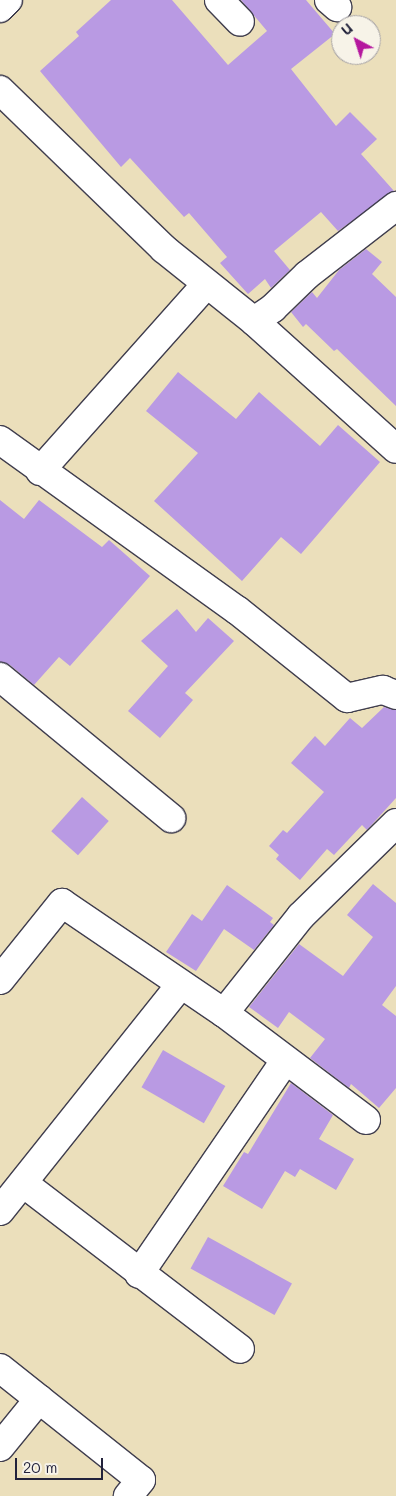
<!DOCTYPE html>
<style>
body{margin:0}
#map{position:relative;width:396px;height:1496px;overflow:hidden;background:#ebdfbb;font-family:Mali,sans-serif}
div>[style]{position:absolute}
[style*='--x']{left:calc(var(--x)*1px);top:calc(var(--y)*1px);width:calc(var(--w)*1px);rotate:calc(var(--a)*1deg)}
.building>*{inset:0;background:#b99ae3;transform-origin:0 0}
.roads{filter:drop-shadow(1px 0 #403e4e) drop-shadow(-1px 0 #403e4e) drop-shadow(0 1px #403e4e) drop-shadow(0 -1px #403e4e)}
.minor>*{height:28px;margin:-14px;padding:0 14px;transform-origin:14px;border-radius:14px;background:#fff}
span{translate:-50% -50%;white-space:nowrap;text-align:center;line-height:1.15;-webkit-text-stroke:4.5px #f7f3e8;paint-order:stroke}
.north{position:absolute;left:331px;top:15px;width:50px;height:50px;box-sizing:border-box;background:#f7f3e8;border:1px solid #a29fa3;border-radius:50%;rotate:320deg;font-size:14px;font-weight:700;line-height:20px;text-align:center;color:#22223b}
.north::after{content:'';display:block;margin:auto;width:18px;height:22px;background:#b5179e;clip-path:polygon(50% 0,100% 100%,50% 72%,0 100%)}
.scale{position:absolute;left:15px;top:1458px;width:88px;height:22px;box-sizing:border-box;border:2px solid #22223b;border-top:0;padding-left:6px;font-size:15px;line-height:18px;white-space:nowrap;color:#22223b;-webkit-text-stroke:4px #f7f3e8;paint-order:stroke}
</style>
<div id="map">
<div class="building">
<div style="clip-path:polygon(111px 0,172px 0,228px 65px,267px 31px,241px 0,306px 0,335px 34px,291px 69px,336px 126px,350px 112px,377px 139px,361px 154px,394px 191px,338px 231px,321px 212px,274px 251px,290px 270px,271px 288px,265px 279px,248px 294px,220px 263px,227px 257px,189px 213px,184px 217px,130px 158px,121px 167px,40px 71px,79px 36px,76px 32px)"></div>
<div style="clip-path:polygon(366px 249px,382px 262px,372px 274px,396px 297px,396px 406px,337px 349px,334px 351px,306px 324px,303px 327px,291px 312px,312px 292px,317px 298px,339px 270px)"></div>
<div style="clip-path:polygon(178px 372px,236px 419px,259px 392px,320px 446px,338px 425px,380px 462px,301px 554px,281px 537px,242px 581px,154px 501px,198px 453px,146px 411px)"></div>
<div style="clip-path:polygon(0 500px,24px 519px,39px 500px,102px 547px,109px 540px,150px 576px,70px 666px,59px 657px,34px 685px,10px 665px,0 662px)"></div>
<div style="clip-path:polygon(177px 609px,196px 632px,208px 618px,234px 641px,185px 693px,193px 700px,160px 738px,128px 711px,168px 666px,141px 641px)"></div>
<div style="clip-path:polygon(384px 707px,396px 710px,396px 798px,367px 830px,362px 825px,334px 855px,327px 849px,300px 880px,276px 859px,279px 855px,269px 846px,283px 830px,287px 833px,324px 792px,291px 763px,315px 736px,325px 746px,350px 718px,362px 728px)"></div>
<div style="left:82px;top:797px;width:36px;height:46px;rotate:42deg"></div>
<div style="clip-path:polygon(373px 884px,396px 903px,396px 986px,382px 1005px,396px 1016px,396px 1088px,379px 1108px,351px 1084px,349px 1088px,310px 1058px,325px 1039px,289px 1012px,278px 1028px,249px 1007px,299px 944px,343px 976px,373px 937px,347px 915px)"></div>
<div style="clip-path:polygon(227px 885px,273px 918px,270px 922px,274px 925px,254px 950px,224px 929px,196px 971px,166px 952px,192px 914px,202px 921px)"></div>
<div style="left:163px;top:1050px;width:72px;height:43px;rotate:30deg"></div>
<div style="clip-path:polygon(291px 1083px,333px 1115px,319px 1139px,354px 1159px,336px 1190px,300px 1169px,295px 1177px,285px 1171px,262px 1209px,223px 1186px,244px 1152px,248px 1154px)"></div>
<div style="left:208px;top:1237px;width:96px;height:36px;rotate:29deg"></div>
</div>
<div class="roads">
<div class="minor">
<div style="--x:219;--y:0;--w:30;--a:46"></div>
<div style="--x:329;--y:0;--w:11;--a:41"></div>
<div style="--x:0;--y:8;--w:11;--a:-45"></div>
<div style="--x:0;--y:90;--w:228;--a:44.1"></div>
<div style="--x:164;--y:249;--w:115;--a:38.7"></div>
<div style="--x:254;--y:321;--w:191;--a:42"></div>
<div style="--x:254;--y:321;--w:23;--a:-34"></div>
<div style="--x:273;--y:308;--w:47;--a:-44.1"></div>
<div style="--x:307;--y:275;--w:113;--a:-37.8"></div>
<div style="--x:0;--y:440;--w:292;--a:35.7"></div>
<div style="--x:237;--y:610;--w:141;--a:38.7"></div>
<div style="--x:347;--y:698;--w:37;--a:-13"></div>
<div style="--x:383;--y:690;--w:14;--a:21"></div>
<div style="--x:40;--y:471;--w:249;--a:-48.3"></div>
<div style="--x:0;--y:677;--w:222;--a:39.5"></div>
<div style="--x:0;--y:980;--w:99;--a:-51.2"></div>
<div style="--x:62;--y:903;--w:196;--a:34.2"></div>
<div style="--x:366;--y:1120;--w:178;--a:-143"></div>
<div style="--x:224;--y:1013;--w:124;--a:-51.6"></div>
<div style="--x:301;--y:916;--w:133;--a:-44.4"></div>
<div style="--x:23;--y:1183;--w:273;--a:37.4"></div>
<div style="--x:0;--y:1211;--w:290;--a:-51.4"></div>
<div style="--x:139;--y:1274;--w:258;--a:-55.6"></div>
<div style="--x:0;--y:1368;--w:180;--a:38.5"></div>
<div style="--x:141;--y:1480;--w:21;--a:129"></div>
<div style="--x:0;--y:1447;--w:62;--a:-50.9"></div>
</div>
</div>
<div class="north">U</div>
<div class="scale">20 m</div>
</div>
